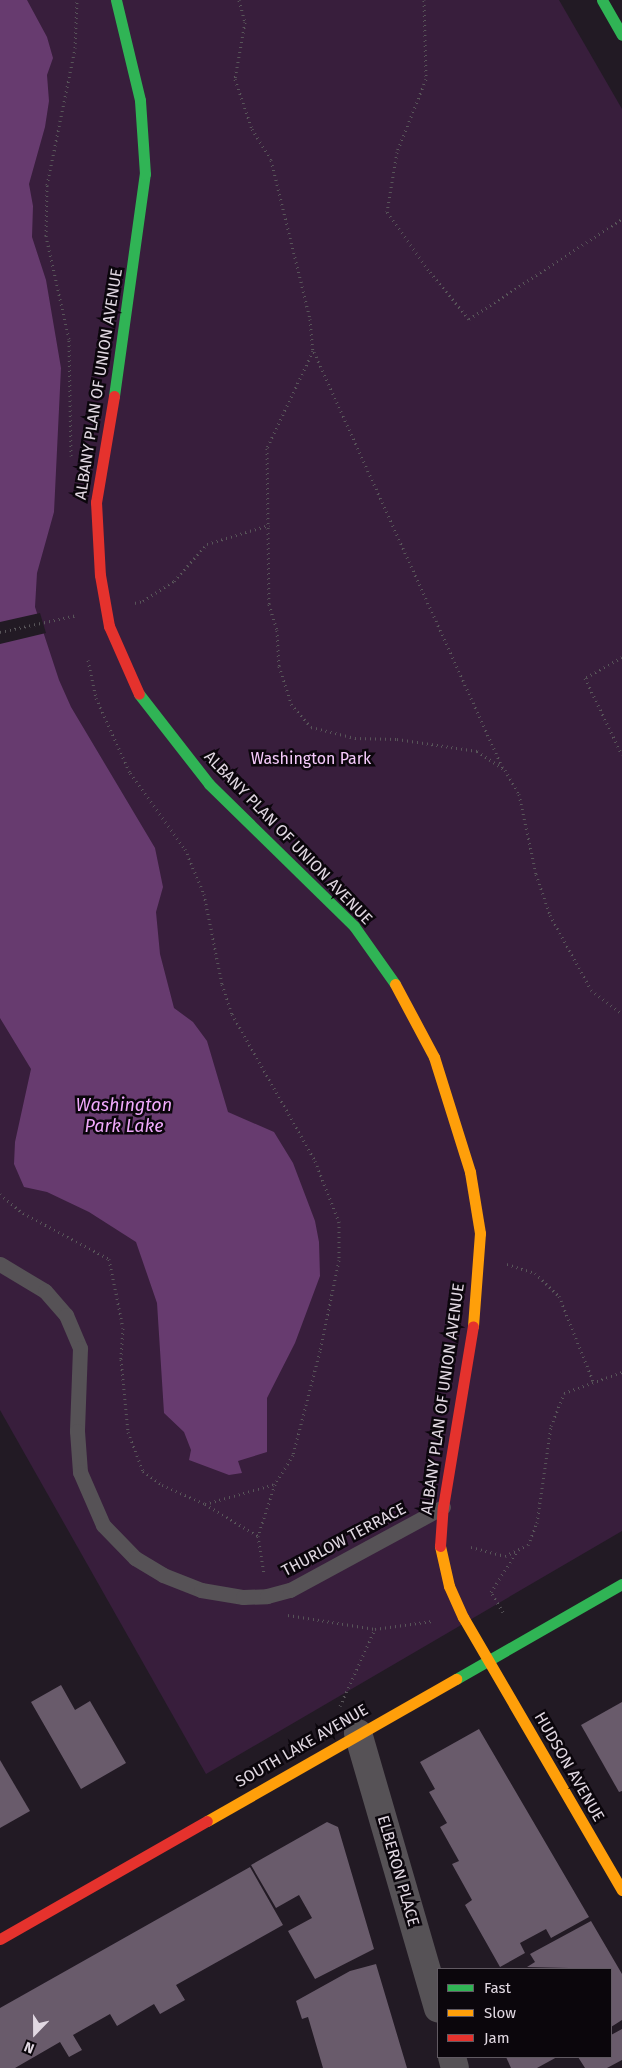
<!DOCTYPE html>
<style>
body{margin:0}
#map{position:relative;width:622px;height:2068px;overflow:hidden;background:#221a24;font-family:"Fira Sans",sans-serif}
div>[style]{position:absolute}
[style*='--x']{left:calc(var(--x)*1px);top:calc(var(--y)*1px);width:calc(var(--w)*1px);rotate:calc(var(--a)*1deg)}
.green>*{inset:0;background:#381e3c}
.water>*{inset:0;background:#673b6f}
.pier>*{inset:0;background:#221a24}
.building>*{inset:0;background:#695b6b}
.path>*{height:3px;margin-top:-1.5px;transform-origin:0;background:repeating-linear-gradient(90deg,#585559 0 1px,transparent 0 5px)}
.lane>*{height:15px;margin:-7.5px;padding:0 7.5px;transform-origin:7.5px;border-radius:7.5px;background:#565256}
.street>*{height:28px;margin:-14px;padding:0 14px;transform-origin:14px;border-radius:14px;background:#565256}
.fast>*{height:11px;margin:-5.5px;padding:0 5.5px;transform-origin:5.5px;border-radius:5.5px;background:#30b455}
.slow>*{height:11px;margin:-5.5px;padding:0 5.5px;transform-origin:5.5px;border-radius:5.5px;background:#ff9f0a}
.jam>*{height:11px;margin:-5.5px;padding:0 5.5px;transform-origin:5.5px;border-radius:5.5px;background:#e5322d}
span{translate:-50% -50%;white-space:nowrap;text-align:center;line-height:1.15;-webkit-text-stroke:5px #0b060c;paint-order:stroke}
.street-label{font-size:16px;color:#e1d8e2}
.park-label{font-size:16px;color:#f6cbfc}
.water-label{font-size:18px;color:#f1aafc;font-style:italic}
.legend{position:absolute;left:437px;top:1968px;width:175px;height:90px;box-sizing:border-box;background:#0b060c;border:1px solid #615a62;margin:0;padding:6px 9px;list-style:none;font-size:15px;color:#e1d8e2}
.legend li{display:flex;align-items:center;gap:10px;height:25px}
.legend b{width:25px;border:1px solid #615a62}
.north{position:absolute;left:10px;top:2008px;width:50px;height:50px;-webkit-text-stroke:4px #0b060c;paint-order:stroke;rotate:202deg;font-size:14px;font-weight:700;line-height:20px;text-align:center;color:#e1d8e2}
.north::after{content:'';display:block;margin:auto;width:18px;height:22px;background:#e1d8e2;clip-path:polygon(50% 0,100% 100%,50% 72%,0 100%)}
</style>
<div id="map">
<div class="green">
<div style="clip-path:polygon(0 0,559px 0,622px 109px,622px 1531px,206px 1774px,0 1410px)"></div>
</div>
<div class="water">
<div style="clip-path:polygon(0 0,27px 0,47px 37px,53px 58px,47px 75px,49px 101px,45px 127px,29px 184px,33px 206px,32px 237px,46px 280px,61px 368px,54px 512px,37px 573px,35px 607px,59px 680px,71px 707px,155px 848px,163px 887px,156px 912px,160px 954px,174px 1008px,193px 1022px,207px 1041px,228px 1112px,274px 1132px,293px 1163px,315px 1221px,319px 1242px,320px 1276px,295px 1343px,267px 1398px,267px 1452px,238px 1461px,242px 1473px,229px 1475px,189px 1460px,191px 1450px,184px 1432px,164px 1413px,157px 1303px,136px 1242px,89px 1212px,47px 1192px,24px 1187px,14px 1164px,15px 1142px,31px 1069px,0 1018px)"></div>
</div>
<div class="pier">
<div style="clip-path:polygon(40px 613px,46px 633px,0 644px,0 622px)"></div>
</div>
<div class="building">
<div style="clip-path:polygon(61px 1685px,75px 1710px,90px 1701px,126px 1763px,81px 1789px,31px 1702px)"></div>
<div style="clip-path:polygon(622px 1702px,622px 1791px,619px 1792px,581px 1725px)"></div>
<div style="clip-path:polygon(479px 1729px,589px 1917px,551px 1938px,546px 1929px,520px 1943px,525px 1953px,500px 1967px,465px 1905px,472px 1900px,452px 1864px,459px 1861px,440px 1827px,447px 1823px,429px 1792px,435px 1789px,420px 1762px)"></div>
<div style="clip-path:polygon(0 1760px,30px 1811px,0 1828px)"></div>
<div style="clip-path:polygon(327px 1822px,338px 1827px,374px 1949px,315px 1979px,288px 1931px,312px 1918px,299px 1895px,276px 1908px,251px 1865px)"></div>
<div style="clip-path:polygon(250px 1867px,283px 1925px,176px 1985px,185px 2000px,160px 2014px,154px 2004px,117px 2026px,110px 2014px,73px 2035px,82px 2050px,69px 2057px,60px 2042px,15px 2068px,0 2068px,0 2008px)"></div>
<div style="clip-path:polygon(591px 1921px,622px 1974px,622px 2020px,611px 2027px,611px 1969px,527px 1967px,535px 1962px,530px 1954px)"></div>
<div style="clip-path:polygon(376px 1964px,407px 2068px,323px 2068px,308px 2017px,302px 2019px,296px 2001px,350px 1971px)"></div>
<div style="clip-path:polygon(622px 2029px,622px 2060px,607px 2068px,585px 2068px,578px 2057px,611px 2057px,611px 2035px)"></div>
<div style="clip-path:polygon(506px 2057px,557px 2057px,537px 2068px,511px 2068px)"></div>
</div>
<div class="path">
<div style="--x:239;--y:0;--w:23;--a:75"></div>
<div style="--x:245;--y:22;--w:58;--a:100"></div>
<div style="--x:235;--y:79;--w:53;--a:71.2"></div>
<div style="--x:252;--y:129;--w:36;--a:58"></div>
<div style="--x:271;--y:160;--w:164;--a:76.2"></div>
<div style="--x:310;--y:319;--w:32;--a:85"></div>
<div style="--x:313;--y:351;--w:107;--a:115.4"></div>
<div style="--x:267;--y:448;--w:156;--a:89.3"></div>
<div style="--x:269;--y:604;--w:27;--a:73"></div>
<div style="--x:277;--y:630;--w:36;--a:87"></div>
<div style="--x:279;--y:666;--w:40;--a:72"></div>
<div style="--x:291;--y:704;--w:30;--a:49"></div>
<div style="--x:311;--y:727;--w:45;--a:14"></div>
<div style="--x:355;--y:738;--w:42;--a:1.4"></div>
<div style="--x:397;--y:739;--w:81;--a:8.5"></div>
<div style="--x:477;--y:751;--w:34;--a:34"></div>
<div style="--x:505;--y:770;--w:28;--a:60"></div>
<div style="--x:519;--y:794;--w:82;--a:78"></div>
<div style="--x:536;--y:874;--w:43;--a:71.1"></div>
<div style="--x:550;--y:915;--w:85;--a:61.3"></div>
<div style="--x:591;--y:990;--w:39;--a:37"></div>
<div style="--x:424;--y:0;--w:79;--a:88.5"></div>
<div style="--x:426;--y:79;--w:79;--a:111.7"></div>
<div style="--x:397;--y:152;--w:61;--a:99.5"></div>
<div style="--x:387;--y:212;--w:74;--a:54.4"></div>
<div style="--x:430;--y:272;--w:61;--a:50.3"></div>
<div style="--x:469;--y:319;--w:183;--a:-33.2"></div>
<div style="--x:314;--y:352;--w:459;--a:65.6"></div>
<div style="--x:71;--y:456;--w:117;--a:-91"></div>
<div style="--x:69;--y:339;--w:106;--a:-102.6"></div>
<div style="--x:46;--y:236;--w:51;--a:-88.9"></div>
<div style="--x:47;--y:185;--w:140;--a:-78.4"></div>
<div style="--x:75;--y:48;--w:48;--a:-87.6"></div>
<div style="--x:135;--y:603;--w:8;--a:-14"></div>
<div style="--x:143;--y:601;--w:37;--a:-33"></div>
<div style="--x:174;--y:581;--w:50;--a:-48.3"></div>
<div style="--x:207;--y:544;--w:65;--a:-17"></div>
<div style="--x:0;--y:632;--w:79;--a:-12.4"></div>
<div style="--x:622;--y:657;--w:43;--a:150.4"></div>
<div style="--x:585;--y:678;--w:85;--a:64.3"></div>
<div style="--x:88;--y:660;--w:39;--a:78"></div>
<div style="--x:96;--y:698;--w:82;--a:65.6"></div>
<div style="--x:130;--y:773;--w:94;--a:54.1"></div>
<div style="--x:185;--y:849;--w:49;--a:67.1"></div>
<div style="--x:204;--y:894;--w:92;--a:78.7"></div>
<div style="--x:222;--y:984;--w:32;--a:72"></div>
<div style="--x:232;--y:1014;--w:169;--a:60.5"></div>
<div style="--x:315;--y:1161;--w:66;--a:68.5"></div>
<div style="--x:339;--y:1222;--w:38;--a:90"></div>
<div style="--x:339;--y:1260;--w:93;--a:101.8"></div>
<div style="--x:320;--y:1351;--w:107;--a:104.6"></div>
<div style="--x:293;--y:1455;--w:34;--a:122"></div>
<div style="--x:275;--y:1484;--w:55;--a:108.1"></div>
<div style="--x:258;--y:1536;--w:37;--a:81"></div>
<div style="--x:0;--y:1194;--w:30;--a:40"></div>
<div style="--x:23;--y:1213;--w:98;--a:28.1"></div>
<div style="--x:109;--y:1259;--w:70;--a:78.5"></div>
<div style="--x:123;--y:1328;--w:31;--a:94"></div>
<div style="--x:121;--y:1359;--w:73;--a:84.5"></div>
<div style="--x:128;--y:1432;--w:42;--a:69"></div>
<div style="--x:143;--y:1471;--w:24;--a:36"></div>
<div style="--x:162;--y:1485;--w:47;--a:23.8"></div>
<div style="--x:205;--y:1504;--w:62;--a:31.1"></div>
<div style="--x:507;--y:1264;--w:29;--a:18"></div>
<div style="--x:535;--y:1273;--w:33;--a:44"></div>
<div style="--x:559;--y:1296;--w:92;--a:68.2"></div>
<div style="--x:205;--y:1504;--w:73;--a:-15.9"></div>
<div style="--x:471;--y:1547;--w:35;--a:15"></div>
<div style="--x:505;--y:1556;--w:25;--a:-26"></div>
<div style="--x:528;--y:1545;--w:24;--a:-68"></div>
<div style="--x:537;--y:1523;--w:98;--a:-81.8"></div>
<div style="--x:551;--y:1426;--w:35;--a:-68"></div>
<div style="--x:564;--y:1393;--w:62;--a:-19.9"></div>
<div style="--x:503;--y:1612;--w:23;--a:-121"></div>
<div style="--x:491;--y:1592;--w:50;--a:-57.3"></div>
<div style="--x:288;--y:1615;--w:88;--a:9.1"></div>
<div style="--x:375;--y:1629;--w:58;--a:-8"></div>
<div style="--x:340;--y:1706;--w:85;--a:-65.6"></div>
</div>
<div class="lane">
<div style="--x:0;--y:1264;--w:52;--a:31"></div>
<div style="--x:45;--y:1291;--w:32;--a:49"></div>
<div style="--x:66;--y:1315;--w:36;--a:67"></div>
<div style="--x:80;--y:1348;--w:83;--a:92.1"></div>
<div style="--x:77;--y:1431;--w:41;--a:85.8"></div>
<div style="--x:80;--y:1472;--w:58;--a:66.5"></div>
<div style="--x:103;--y:1525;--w:46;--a:45.9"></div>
<div style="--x:135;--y:1558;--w:33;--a:31"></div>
<div style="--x:163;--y:1575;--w:41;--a:21.5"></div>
<div style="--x:201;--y:1590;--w:43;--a:9.5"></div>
<div style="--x:243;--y:1597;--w:24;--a:-2"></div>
<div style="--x:267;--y:1596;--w:24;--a:-15"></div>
<div style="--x:290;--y:1590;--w:174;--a:-28.5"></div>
</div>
<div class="street">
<div style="--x:358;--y:1733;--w:287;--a:73.8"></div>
<div style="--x:452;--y:2057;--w:11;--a:75"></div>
</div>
<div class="fast">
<div style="--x:602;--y:0;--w:40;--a:60.3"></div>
<div style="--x:114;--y:396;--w:224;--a:-82.1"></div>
<div style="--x:145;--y:174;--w:74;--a:-93.9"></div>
<div style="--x:140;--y:100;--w:103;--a:-103.5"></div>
<div style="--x:139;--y:694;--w:114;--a:52.1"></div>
<div style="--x:209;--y:784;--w:203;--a:44.4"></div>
<div style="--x:354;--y:926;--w:71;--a:54.7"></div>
<div style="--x:456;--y:1679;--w:191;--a:-29.8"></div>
</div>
<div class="slow">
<div style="--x:395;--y:984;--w:83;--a:61.9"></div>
<div style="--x:434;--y:1057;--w:121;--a:72.6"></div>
<div style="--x:470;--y:1172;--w:62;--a:80.7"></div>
<div style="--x:480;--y:1233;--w:93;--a:94.3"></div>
<div style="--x:440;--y:1546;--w:41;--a:77.3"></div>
<div style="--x:449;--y:1586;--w:34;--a:66"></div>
<div style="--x:463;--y:1617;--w:316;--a:59.8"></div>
<div style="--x:207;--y:1821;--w:287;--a:-29.7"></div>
</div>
<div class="jam">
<div style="--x:114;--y:396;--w:108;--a:99.6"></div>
<div style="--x:96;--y:502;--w:73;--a:86.9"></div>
<div style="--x:100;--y:575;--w:52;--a:80"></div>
<div style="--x:109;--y:626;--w:74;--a:66.2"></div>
<div style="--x:440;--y:1546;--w:39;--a:-86"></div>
<div style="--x:443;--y:1507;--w:183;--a:-80.6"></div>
<div style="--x:0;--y:1939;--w:238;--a:-29.7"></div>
</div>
<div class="street-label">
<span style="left:99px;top:384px;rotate:-81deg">ALBANY PLAN OF UNION AVENUE</span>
<span style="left:288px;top:838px;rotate:46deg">ALBANY PLAN OF UNION AVENUE</span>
<span style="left:443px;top:1399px;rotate:-82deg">ALBANY PLAN OF UNION AVENUE</span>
<span style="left:344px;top:1540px;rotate:-28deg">THURLOW TERRACE</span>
<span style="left:302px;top:1746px;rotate:-30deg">SOUTH LAKE AVENUE</span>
<span style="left:569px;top:1767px;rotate:60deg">HUDSON AVENUE</span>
<span style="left:398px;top:1871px;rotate:74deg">ELBERON PLACE</span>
</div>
<div class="park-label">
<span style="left:311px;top:759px">Washington Park</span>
</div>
<div class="water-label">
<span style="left:124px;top:1116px">Washington<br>Park Lake</span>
</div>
<ul class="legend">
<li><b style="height:6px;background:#30b455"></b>Fast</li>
<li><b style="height:6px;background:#ff9f0a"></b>Slow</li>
<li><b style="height:6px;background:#e5322d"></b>Jam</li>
</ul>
<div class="north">N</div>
</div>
